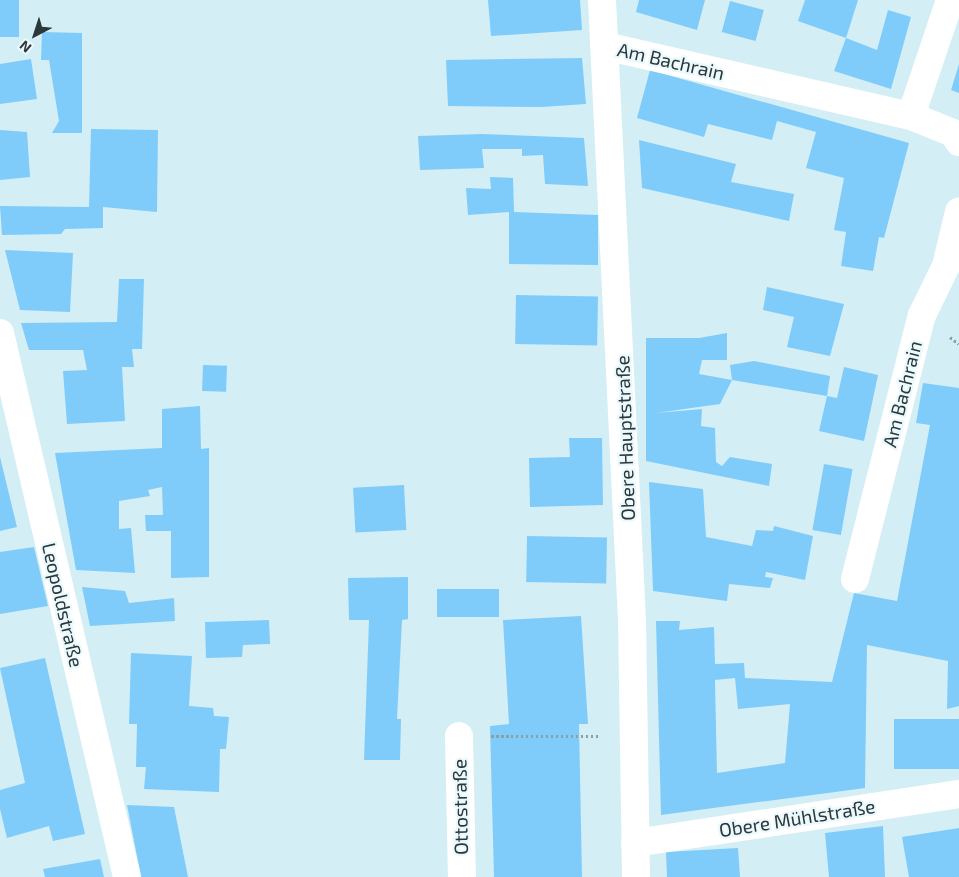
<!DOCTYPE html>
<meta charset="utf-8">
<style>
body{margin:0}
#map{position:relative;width:959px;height:877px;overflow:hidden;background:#d4eef5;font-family:"Exo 2",sans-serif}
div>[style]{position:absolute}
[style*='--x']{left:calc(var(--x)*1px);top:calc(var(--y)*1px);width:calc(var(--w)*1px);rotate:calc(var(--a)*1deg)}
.building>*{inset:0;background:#7fccfa;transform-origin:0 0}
.path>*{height:3px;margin-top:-1.5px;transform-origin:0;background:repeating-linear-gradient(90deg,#8c9fa5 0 2.5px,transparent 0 5px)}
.minor>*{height:28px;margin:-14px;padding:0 14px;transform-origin:14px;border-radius:14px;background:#fff}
.secondary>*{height:28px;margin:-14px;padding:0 14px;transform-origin:14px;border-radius:14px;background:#fff}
span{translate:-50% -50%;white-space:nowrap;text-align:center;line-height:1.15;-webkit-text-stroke:4.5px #eaf9fd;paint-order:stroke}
.street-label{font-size:19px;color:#2d373a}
.north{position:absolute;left:10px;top:10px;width:50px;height:50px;-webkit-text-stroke:4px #eaf9fd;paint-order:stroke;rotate:220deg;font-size:14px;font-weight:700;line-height:20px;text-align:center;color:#2d373a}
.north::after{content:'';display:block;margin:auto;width:18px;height:22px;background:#2d373a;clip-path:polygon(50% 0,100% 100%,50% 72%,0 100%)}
</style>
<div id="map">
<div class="building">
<div style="left:0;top:0;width:19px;height:37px"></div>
<div style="clip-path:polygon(488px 0,580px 0,582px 30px,491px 36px)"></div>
<div style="clip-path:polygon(639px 0,705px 0,697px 30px,636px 12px)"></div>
<div style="clip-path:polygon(805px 0,858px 0,846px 38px,798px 21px)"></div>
<div style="left:730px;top:1px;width:35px;height:32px;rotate:15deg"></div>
<div style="clip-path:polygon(888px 10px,911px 17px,891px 89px,834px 71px,846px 38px,877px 50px)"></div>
<div style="clip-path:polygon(42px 32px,82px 33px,82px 133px,52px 133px,59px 121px,49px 60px,41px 60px)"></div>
<div style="clip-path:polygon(582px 58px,586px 104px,542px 107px,448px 106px,446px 60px)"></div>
<div style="clip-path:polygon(31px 59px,37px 99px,0 104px,0 64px)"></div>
<div style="clip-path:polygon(959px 64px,959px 93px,951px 90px)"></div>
<div style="clip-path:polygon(650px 70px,909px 143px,884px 238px,879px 237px,873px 271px,841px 266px,846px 232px,834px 230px,844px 178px,806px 168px,816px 132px,777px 121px,772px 140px,708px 124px,704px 137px,637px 118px)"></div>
<div style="clip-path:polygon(91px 129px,158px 130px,157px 212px,103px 207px,103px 228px,65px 229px,61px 234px,2px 235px,0 206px,89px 207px)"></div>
<div style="clip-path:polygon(0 130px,27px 132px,30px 177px,0 180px)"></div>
<div style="clip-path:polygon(482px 134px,584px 138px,588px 186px,545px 184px,543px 155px,522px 156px,522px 149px,482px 149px,484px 168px,420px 170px,418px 136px)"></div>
<div style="clip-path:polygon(639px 140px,736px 164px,731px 182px,794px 194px,789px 221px,642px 188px)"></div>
<div style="clip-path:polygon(490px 177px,513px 178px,514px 212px,598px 215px,598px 265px,509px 264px,509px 212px,468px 215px,466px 188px,491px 189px)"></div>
<div style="clip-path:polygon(5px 250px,73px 253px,70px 312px,20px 310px)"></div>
<div style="clip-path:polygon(119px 279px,144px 279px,142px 349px,132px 349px,134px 367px,122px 367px,125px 421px,67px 424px,63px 371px,87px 370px,83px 350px,29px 350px,21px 323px,117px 322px)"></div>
<div style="clip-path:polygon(767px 287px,844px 304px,830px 356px,787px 347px,794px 317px,763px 310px)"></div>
<div style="left:516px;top:295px;width:82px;height:49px;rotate:1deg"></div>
<div style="clip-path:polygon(727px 333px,727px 360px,702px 360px,699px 374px,732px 380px,720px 404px,656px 413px,702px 409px,701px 426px,715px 428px,716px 462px,722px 466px,730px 457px,772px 464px,769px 486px,646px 461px,646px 338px,699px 338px)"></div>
<div style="clip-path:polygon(754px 361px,830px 376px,827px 396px,732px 380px,730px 365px)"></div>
<div style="left:203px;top:365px;width:24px;height:26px;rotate:2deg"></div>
<div style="clip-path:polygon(844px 367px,878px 375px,864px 441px,819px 431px,827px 396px,837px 398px)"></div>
<div style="clip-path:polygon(evenodd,923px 383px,959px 388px,959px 706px,947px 709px,948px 661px,867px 645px,865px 788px,661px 815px,656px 621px,680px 621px,679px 630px,714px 627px,715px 664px,744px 663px,745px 678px,832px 682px,854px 593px,897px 601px,930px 425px,916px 423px,923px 383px,735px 678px,738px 709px,790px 704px,785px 763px,717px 773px,715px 680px,735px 678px)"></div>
<div style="clip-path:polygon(200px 406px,201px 449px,209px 448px,209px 577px,171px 578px,171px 531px,146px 531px,145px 515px,163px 515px,162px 487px,148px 490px,150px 496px,119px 501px,119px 529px,131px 528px,135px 573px,76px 570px,55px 453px,162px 448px,162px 409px)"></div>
<div style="clip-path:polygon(569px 438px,602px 438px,603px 505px,530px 507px,529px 458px,570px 457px)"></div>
<div style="clip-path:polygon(0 457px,17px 527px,0 531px)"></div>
<div style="left:824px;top:464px;width:29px;height:67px;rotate:10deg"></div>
<div style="clip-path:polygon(649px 482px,703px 489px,706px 537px,752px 546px,756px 530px,773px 531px,774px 526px,813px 536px,805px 580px,766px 572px,765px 577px,773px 578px,770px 588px,729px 584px,727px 601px,653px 591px)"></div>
<div style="left:404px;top:485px;width:45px;height:51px;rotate:87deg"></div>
<div style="left:527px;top:536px;width:80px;height:46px;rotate:1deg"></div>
<div style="clip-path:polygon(34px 547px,48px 606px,0 614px,0 552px)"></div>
<div style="clip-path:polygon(408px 577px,408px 619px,402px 620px,397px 719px,401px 719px,400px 760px,364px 760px,369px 620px,349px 620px,348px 578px)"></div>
<div style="clip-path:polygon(82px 587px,125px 591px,129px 603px,174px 598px,175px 621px,90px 626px)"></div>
<div style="left:499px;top:589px;width:28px;height:62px;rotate:90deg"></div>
<div style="clip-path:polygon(581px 616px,588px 724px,579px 724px,582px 877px,494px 877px,490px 726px,509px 724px,503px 620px)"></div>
<div style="clip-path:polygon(269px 620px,270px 644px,243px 645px,242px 657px,206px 658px,205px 622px)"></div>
<div style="clip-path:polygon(131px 653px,192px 656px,189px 706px,213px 708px,214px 716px,229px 717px,226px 749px,220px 749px,219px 792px,144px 789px,146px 767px,136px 767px,137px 724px,129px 724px)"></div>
<div style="clip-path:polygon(45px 658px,85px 834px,53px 841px,49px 826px,7px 838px,0 809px,0 790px,25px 783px,0 668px)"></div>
<div style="left:959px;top:719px;width:50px;height:65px;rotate:90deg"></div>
<div style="clip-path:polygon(127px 805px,174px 807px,188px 877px,141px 877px)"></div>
<div style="clip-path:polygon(883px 826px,885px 877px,829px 877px,825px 833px)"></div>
<div style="clip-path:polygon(959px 828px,959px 877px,909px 877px,902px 837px)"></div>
<div style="clip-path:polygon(738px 848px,740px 877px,667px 877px,666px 852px)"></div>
<div style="clip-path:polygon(100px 859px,104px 877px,45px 877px,43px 869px)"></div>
</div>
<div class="path">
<div style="--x:950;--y:337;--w:11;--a:38"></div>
<div style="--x:491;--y:736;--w:109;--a:0"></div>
</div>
<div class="minor">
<div style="--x:950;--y:0;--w:122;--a:108.6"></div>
<div style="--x:911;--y:116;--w:45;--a:22"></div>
<div style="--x:953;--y:133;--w:11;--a:56"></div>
<div style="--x:605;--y:46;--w:314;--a:12.9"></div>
<div style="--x:0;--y:333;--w:559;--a:76.86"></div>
<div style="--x:855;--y:579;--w:272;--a:-75.8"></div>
<div style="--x:922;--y:315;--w:55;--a:-63.9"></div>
<div style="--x:946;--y:266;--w:56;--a:-76.5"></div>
<div style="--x:459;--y:736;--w:141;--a:88.8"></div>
<div style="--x:635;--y:843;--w:328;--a:-8.6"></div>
</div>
<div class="secondary">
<div style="--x:602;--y:0;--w:621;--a:87.23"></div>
<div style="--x:632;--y:620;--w:257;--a:89.1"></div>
</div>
<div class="street-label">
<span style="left:671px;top:61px;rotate:13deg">Am Bachrain</span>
<span style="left:902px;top:394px;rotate:-76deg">Am Bachrain</span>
<span style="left:625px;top:438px;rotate:-92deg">Obere Hauptstraße</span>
<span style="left:63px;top:605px;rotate:77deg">Leopoldstraße</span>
<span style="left:460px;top:807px;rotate:-91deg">Ottostraße</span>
<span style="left:797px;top:818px;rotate:-9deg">Obere Mühlstraße</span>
</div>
<div class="north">N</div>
</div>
